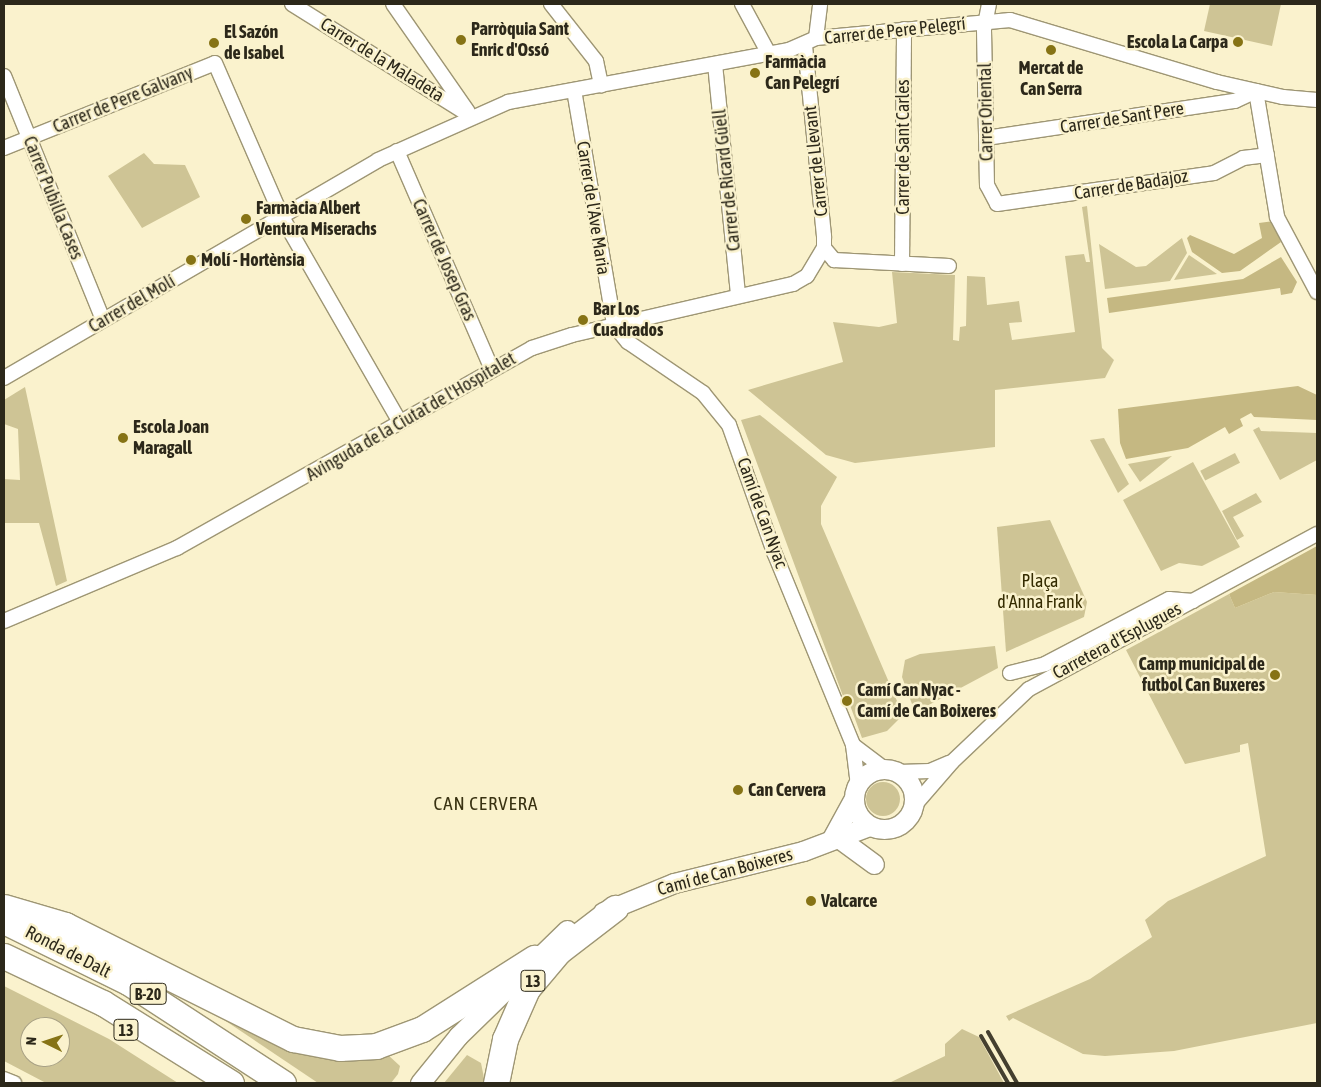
<!DOCTYPE html>
<meta charset="utf-8">
<style>
body{margin:0}
#map{position:relative;width:1321px;height:1087px;overflow:hidden;background:#faf2cd;font-family:"Asap Condensed",sans-serif}
div>[style]{position:absolute}
[style*='--x']{left:calc(var(--x)*1px);top:calc(var(--y)*1px);width:calc(var(--w)*1px);rotate:calc(var(--a)*1deg)}
.green>*{inset:0;background:#cec495;transform-origin:0 0}
.round{border-radius:50%}
.forest>*{inset:0;background:#c5b882}
.roads{filter:drop-shadow(1px 0 #9e9674) drop-shadow(-1px 0 #9e9674) drop-shadow(0 1px #9e9674) drop-shadow(0 -1px #9e9674)}
.street>*{height:14px;margin:-7px;padding:0 7px;transform-origin:7px;border-radius:7px;background:#fff}
.secondary>*{height:19px;margin:-9.5px;padding:0 9.5px;transform-origin:9.5px;border-radius:9.5px;background:#fff}
.secondary>.ring{margin:-9.5px;padding:0;box-sizing:content-box;background:none;border:19px solid #fff;border-radius:50%}
.highway>*{height:25px;margin:-12.5px;padding:0 12.5px;transform-origin:12.5px;border-radius:12.5px;background:#fff}
.rail>*{height:4px;margin:-2px;padding:0 2px;transform-origin:2px;border-radius:2px;background:#443f2f}
.dots>*{width:14px;height:14px;translate:-50% -50%;box-sizing:border-box;border:2px solid #faf2cd;border-radius:50%}
span{translate:-50% -50%;white-space:nowrap;text-align:center;line-height:1.15;-webkit-text-stroke:5px #faf2cd;paint-order:stroke}
.shield-label span{padding:1px 4px;background:#faf2cd;border:1px solid;border-radius:4px;-webkit-text-stroke-width:0}
.shield-label{font-size:16px;color:#2c281a;font-weight:700}
.poi-label{font-size:18px;color:#2c281a;font-weight:700}
.left{translate:0 -50%;text-align:left}
.right{translate:-100% -50%;text-align:right}
.street-label{font-size:18px;color:#2c281a}
.park-label{font-size:18px;color:#342b00}
.neighbourhood-label{font-size:19px;color:#393212;letter-spacing:1px}
.frame{position:absolute;inset:0;border:5px solid #2c281a;pointer-events:none}
.north{position:absolute;left:20px;top:1017px;width:50px;height:50px;box-sizing:border-box;background:#faf2cd;border:1px solid #a8a185;border-radius:50%;rotate:274deg;font-size:14px;font-weight:700;line-height:20px;text-align:center;color:#2c281a}
.north::after{content:'';display:block;margin:auto;width:18px;height:22px;background:#867315;clip-path:polygon(50% 0,100% 100%,50% 72%,0 100%)}
</style>
<div id="map">
<div class="green">
<div style="clip-path:polygon(1210px 4px,1281px 4px,1272px 46px,1204px 31px)"></div>
<div style="clip-path:polygon(144px 153px,154px 164px,185px 165px,200px 197px,142px 228px,108px 176px)"></div>
<div style="clip-path:polygon(1087px 206px,1102px 348px,1114px 360px,1105px 378px,995px 390px,995px 447px,855px 463px,826px 455px,748px 390px,843px 362px,833px 322px,879px 327px,897px 323px,892px 272px,955px 275px,953px 340px,959px 341px,960px 327px,966px 326px,967px 276px,985px 277px,987px 305px,1019px 301px,1022px 322px,1009px 323px,1012px 340px,1075px 332px,1065px 256px,1084px 254px,1086px 262px,1090px 262px,1082px 207px)"></div>
<div style="clip-path:polygon(1182px 238px,1187px 253px,1170px 281px,1105px 289px,1099px 244px,1136px 267px,1146px 266px)"></div>
<div style="clip-path:polygon(1189px 255px,1217px 274px,1174px 280px)"></div>
<div style="clip-path:polygon(25px 387px,67px 581px,56px 586px,39px 523px,4px 523px,4px 479px,20px 480px,18px 429px,4px 424px,4px 400px)"></div>
<div style="clip-path:polygon(760px 415px,837px 477px,821px 506px,821px 524px,903px 715px,887px 731px,862px 738px,847px 697px,843px 696px,741px 420px)"></div>
<div style="clip-path:polygon(1259px 427px,1261px 431px,1317px 433px,1317px 460px,1280px 480px,1253px 430px)"></div>
<div style="clip-path:polygon(1104px 438px,1129px 484px,1118px 493px,1090px 440px)"></div>
<div style="left:1235px;top:453px;width:11px;height:39px;rotate:63deg"></div>
<div style="clip-path:polygon(1172px 456px,1140px 482px,1128px 464px)"></div>
<div style="clip-path:polygon(1193px 462px,1240px 547px,1202px 566px,1179px 563px,1161px 571px,1123px 500px)"></div>
<div style="clip-path:polygon(1256px 493px,1262px 502px,1233px 517px,1244px 536px,1237px 540px,1222px 511px)"></div>
<div style="clip-path:polygon(1050px 520px,1087px 602px,1084px 617px,1006px 652px,997px 527px)"></div>
<div style="clip-path:polygon(1274px 592px,1317px 595px,1317px 1023px,1174px 1051px,1105px 1056px,1083px 1054px,1013px 1018px,1009px 1021px,1006px 1016px,1090px 979px,1152px 937px,1145px 920px,1168px 901px,1266px 856px,1248px 743px,1240px 745px,1240px 752px,1185px 764px,1126px 650px,1229px 594px,1235px 608px)"></div>
<div style="clip-path:polygon(995px 646px,998px 668px,925px 707px,912px 704px,902px 677px,905px 660px,920px 654px)"></div>
<div class="round" style="left:866px;top:782px;width:34px;height:34px"></div>
<div style="clip-path:polygon(evenodd,4px 986px,109px 1039px,178px 1083px,46px 1083px,4px 1061px,4px 986px,30px 1027px,60px 1027px,60px 1057px,30px 1057px,30px 1027px)"></div>
<div style="clip-path:polygon(190px 997px,387px 1054px,400px 1066px,398px 1074px,391px 1083px,318px 1083px)"></div>
<div style="clip-path:polygon(962px 1029px,979px 1037px,1004px 1083px,889px 1083px,945px 1056px,945px 1044px)"></div>
<div style="clip-path:polygon(467px 1055px,481px 1063px,485px 1083px,444px 1083px)"></div>
</div>
<div class="forest">
<div style="clip-path:polygon(1273px 221px,1281px 242px,1240px 271px,1222px 273px,1192px 252px,1187px 238px,1190px 235px,1234px 254px,1262px 238px,1259px 223px)"></div>
<div style="clip-path:polygon(1281px 257px,1297px 282px,1292px 293px,1281px 295px,1280px 288px,1109px 313px,1107px 298px,1243px 279px)"></div>
<div style="clip-path:polygon(1298px 386px,1317px 395px,1317px 420px,1254px 417px,1251px 413px,1240px 419px,1243px 426px,1229px 434px,1225px 427px,1188px 448px,1126px 459px,1120px 443px,1118px 409px)"></div>
<div style="clip-path:polygon(1317px 546px,1317px 595px,1274px 592px,1235px 608px,1229px 594px)"></div>
</div>
<div class="roads">
<div class="street">
<div style="--x:292;--y:4;--w:213;--a:32.1"></div>
<div style="--x:393;--y:4;--w:131;--a:55.2"></div>
<div style="--x:551;--y:4;--w:73;--a:51.7"></div>
<div style="--x:596;--y:61;--w:25;--a:78"></div>
<div style="--x:742;--y:4;--w:57;--a:61.6"></div>
<div style="--x:989;--y:4;--w:26;--a:101"></div>
<div style="--x:984;--y:30;--w:155;--a:88.9"></div>
<div style="--x:987;--y:185;--w:21;--a:62"></div>
<div style="--x:997;--y:204;--w:219;--a:-8.1"></div>
<div style="--x:1214;--y:173;--w:33;--a:-27"></div>
<div style="--x:1243;--y:158;--w:24;--a:-7"></div>
<div style="--x:816;--y:38;--w:34;--a:-83"></div>
<div style="--x:715;--y:64;--w:233;--a:84.3"></div>
<div style="--x:4;--y:76;--w:263;--a:67.9"></div>
<div style="--x:574;--y:90;--w:238;--a:80.3"></div>
<div style="--x:614;--y:325;--w:22;--a:51"></div>
<div style="--x:628;--y:342;--w:91;--a:34.2"></div>
<div style="--x:703;--y:393;--w:41;--a:50.9"></div>
<div style="--x:729;--y:425;--w:135;--a:70.5"></div>
<div style="--x:774;--y:552;--w:209;--a:67.7"></div>
<div style="--x:853;--y:745;--w:39;--a:83"></div>
<div style="--x:986;--y:138;--w:252;--a:-8.5"></div>
<div style="--x:1235;--y:101;--w:23;--a:-25"></div>
<div style="--x:1256;--y:91;--w:128;--a:80.5"></div>
<div style="--x:1277;--y:217;--w:85;--a:61.9"></div>
<div style="--x:4;--y:148;--w:227;--a:-21.9"></div>
<div style="--x:215;--y:63;--w:168;--a:66.5"></div>
<div style="--x:282;--y:217;--w:237;--a:60.1"></div>
<div style="--x:397;--y:151;--w:238;--a:66.5"></div>
<div style="--x:824;--y:248;--w:16;--a:50"></div>
<div style="--x:834;--y:260;--w:115;--a:3"></div>
<div style="--x:902;--y:264;--w:235;--a:-89.5"></div>
<div style="--x:4;--y:378;--w:433;--a:-30.2"></div>
<div style="--x:378;--y:160;--w:142;--a:-24"></div>
<div style="--x:508;--y:102;--w:286;--a:-10.5"></div>
<div style="--x:789;--y:50;--w:30;--a:-24"></div>
<div style="--x:816;--y:38;--w:195;--a:-5.3"></div>
<div style="--x:1010;--y:20;--w:216;--a:16.7"></div>
<div style="--x:1217;--y:82;--w:68;--a:12.8"></div>
<div style="--x:1283;--y:97;--w:34;--a:5"></div>
<div style="--x:4;--y:621;--w:188;--a:-22.9"></div>
<div style="--x:177;--y:548;--w:407;--a:-29.4"></div>
<div style="--x:532;--y:348;--w:42;--a:-18"></div>
<div style="--x:572;--y:335;--w:227;--a:-13"></div>
<div style="--x:793;--y:284;--w:16;--a:-30"></div>
<div style="--x:807;--y:276;--w:33;--a:-59"></div>
<div style="--x:824;--y:248;--w:12;--a:-90"></div>
<div style="--x:824;--y:236;--w:193;--a:-95.7"></div>
<div style="--x:1010;--y:673;--w:36;--a:-14"></div>
<div style="--x:1045;--y:664;--w:140;--a:-27.7"></div>
<div style="--x:1169;--y:599;--w:24;--a:5"></div>
<div style="--x:853;--y:745;--w:39;--a:37"></div>
<div style="--x:899;--y:772;--w:31;--a:-2"></div>
<div style="--x:930;--y:771;--w:21;--a:-23"></div>
<div style="--x:914;--y:806;--w:58;--a:-49.2"></div>
<div style="--x:952;--y:762;--w:106;--a:-43.5"></div>
<div style="--x:1029;--y:689;--w:327;--a:-28.3"></div>
<div style="--x:4;--y:1079;--w:11;--a:22"></div>
</div>
<div class="secondary">
<div class="ring" style="left:854px;top:769px;width:41px;height:41px"></div>
<div style="--x:840;--y:839;--w:42;--a:36.3"></div>
<div style="--x:831;--y:840;--w:46;--a:-61.2"></div>
<div style="--x:603;--y:912;--w:77;--a:-22.2"></div>
<div style="--x:674;--y:883;--w:133;--a:-13.9"></div>
<div style="--x:803;--y:851;--w:71;--a:-20.7"></div>
<div style="--x:420;--y:1083;--w:60;--a:-51"></div>
<div style="--x:458;--y:1036;--w:152;--a:-44.2"></div>
</div>
<div class="highway">
<div style="--x:4;--y:907;--w:64;--a:16.4"></div>
<div style="--x:65;--y:925;--w:255;--a:26.6"></div>
<div style="--x:293;--y:1039;--w:48;--a:10.8"></div>
<div style="--x:340;--y:1048;--w:36;--a:-3"></div>
<div style="--x:376;--y:1046;--w:49;--a:-20.3"></div>
<div style="--x:422;--y:1029;--w:133;--a:-32.4"></div>
<div style="--x:4;--y:921;--w:138;--a:26.2"></div>
<div style="--x:128;--y:982;--w:185;--a:33.1"></div>
<div style="--x:4;--y:956;--w:110;--a:25.4"></div>
<div style="--x:103;--y:1003;--w:151;--a:32"></div>
<div style="--x:496;--y:1083;--w:45;--a:-78.4"></div>
<div style="--x:505;--y:1039;--w:55;--a:-66.3"></div>
<div style="--x:527;--y:989;--w:50;--a:-49.9"></div>
<div style="--x:559;--y:951;--w:71;--a:-37.5"></div>
</div>
</div>
<div class="rail">
<div style="--x:988;--y:1032;--w:59;--a:60.4"></div>
<div style="--x:981;--y:1036;--w:54;--a:60.1"></div>
</div>
<div class="dots">
<div style="left:461px;top:40px;background:#867315"></div>
<div style="left:1238px;top:42px;background:#867315"></div>
<div style="left:214px;top:43px;background:#867315"></div>
<div style="left:1051px;top:50px;background:#867315"></div>
<div style="left:755px;top:73px;background:#867315"></div>
<div style="left:246px;top:219px;background:#867315"></div>
<div style="left:191px;top:260px;background:#867315"></div>
<div style="left:583px;top:320px;background:#867315"></div>
<div style="left:123px;top:438px;background:#867315"></div>
<div style="left:1275px;top:675px;background:#867315"></div>
<div style="left:847px;top:701px;background:#867315"></div>
<div style="left:738px;top:790px;background:#867315"></div>
<div style="left:811px;top:901px;background:#867315"></div>
</div>
<div class="shield-label">
<span style="left:533px;top:981px">13</span>
<span style="left:148px;top:994px">B-20</span>
<span style="left:126px;top:1030px">13</span>
</div>
<div class="poi-label">
<span class="left" style="left:471px;top:40px">Parròquia Sant<br>Enric d'Ossó</span>
<span class="left" style="left:224px;top:43px">El Sazón<br>de Isabel</span>
<span class="right" style="left:1228px;top:42px">Escola La Carpa</span>
<span class="left" style="left:765px;top:73px">Farmàcia<br>Can Pelegrí</span>
<span style="left:1051px;top:79px">Mercat de<br>Can Serra</span>
<span class="left" style="left:256px;top:219px">Farmàcia Albert<br>Ventura Miserachs</span>
<span class="left" style="left:201px;top:260px">Molí - Hortènsia</span>
<span class="left" style="left:593px;top:320px">Bar Los<br>Cuadrados</span>
<span class="left" style="left:133px;top:438px">Escola Joan<br>Maragall</span>
<span class="right" style="left:1265px;top:675px">Camp municipal de<br>futbol Can Buxeres</span>
<span class="left" style="left:857px;top:701px">Camí Can Nyac -<br>Camí de Can Boixeres</span>
<span class="left" style="left:748px;top:790px">Can Cervera</span>
<span class="left" style="left:821px;top:901px">Valcarce</span>
</div>
<div class="street-label">
<span style="left:895px;top:31px;rotate:-6deg">Carrer de Pere Pelegrí</span>
<span style="left:382px;top:60px;rotate:32deg">Carrer de la Maladeta</span>
<span style="left:123px;top:100px;rotate:-22deg">Carrer de Pere Galvany</span>
<span style="left:986px;top:112px;rotate:-91deg">Carrer Oriental</span>
<span style="left:1122px;top:118px;rotate:-9deg">Carrer de Sant Pere</span>
<span style="left:903px;top:147px;rotate:-90deg">Carrer de Sant Carles</span>
<span style="left:816px;top:161px;rotate:-96deg">Carrer de Llevant</span>
<span style="left:727px;top:180px;rotate:-96deg">Carrer de Ricard Güell</span>
<span style="left:1131px;top:185px;rotate:-9deg">Carrer de Badajoz</span>
<span style="left:53px;top:198px;rotate:68deg">Carrer Pubilla Cases</span>
<span style="left:593px;top:208px;rotate:81deg">Carrer de l'Ave Maria</span>
<span style="left:444px;top:260px;rotate:66deg">Carrer de Josep Gras</span>
<span style="left:132px;top:304px;rotate:-30deg">Carrer del Molí</span>
<span style="left:411px;top:417px;rotate:-30deg">Avinguda de la Ciutat de l'Hospitalet</span>
<span style="left:762px;top:513px;rotate:70deg">Camí de Can Nyac</span>
<span style="left:1117px;top:641px;rotate:-28deg">Carretera d'Esplugues</span>
<span style="left:725px;top:872px;rotate:-15deg">Camí de Can Boixeres</span>
<span style="left:68px;top:952px;rotate:27deg">Ronda de Dalt</span>
</div>
<div class="park-label">
<span style="left:1040px;top:592px">Plaça<br>d'Anna Frank</span>
</div>
<div class="neighbourhood-label">
<span style="left:486px;top:804px">CAN CERVERA</span>
</div>
<div class="frame"></div>
<div class="north">N</div>
</div>
